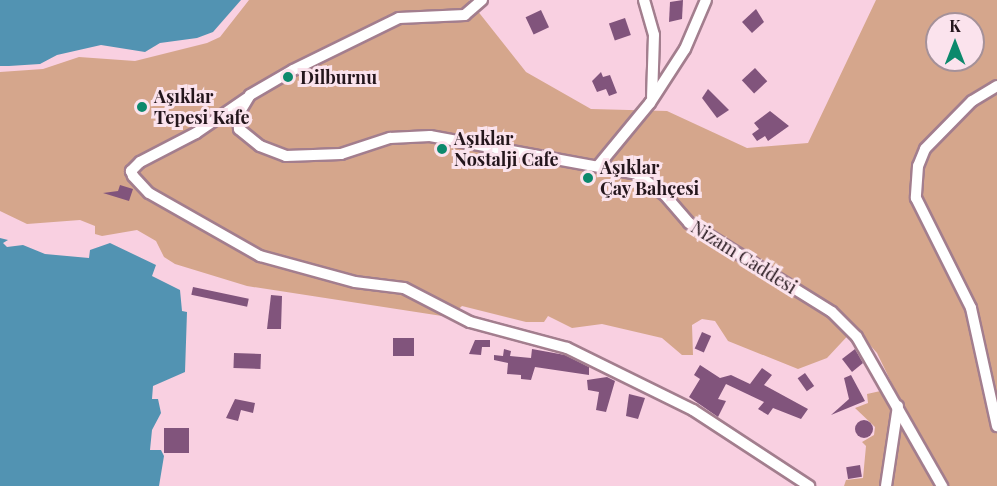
<!DOCTYPE html>
<meta charset="utf-8">
<style>
body{margin:0}
#map{position:relative;width:997px;height:486px;overflow:hidden;background:#f9d0e1;font-family:"Playfair Display",serif}
div>[style]{position:absolute}
[style*='--x']{left:calc(var(--x)*1px);top:calc(var(--y)*1px);width:calc(var(--w)*1px);rotate:calc(var(--a)*1deg)}
.green>*{inset:0;background:#d5a68c}
.water>*{inset:0;background:#5293b2}
.building>*{inset:0;background:#81547c;transform-origin:0 0}
.round{border-radius:50%}
.roads{filter:drop-shadow(2px 0 #a37e8e) drop-shadow(-2px 0 #a37e8e) drop-shadow(0 2px #a37e8e) drop-shadow(0 -2px #a37e8e)}
.minor>*{height:10px;margin:-5px;padding:0 5px;transform-origin:5px;border-radius:5px;background:#fff}
.dots>*{width:16px;height:16px;translate:-50% -50%;box-sizing:border-box;border:3px solid #fbe3ed;border-radius:50%}
span{translate:-50% -50%;white-space:nowrap;text-align:center;line-height:1.15;-webkit-text-stroke:6px #fbe3ed;paint-order:stroke}
.poi-label{font-size:18px;color:#24161c;font-weight:700}
.left{translate:0 -50%;text-align:left}
.street-label{font-size:18px;color:#24161c}
.north{position:absolute;left:925px;top:12px;width:60px;height:60px;box-sizing:border-box;background:#fbe3ed;border:2px solid #a59199;border-radius:50%;rotate:0deg;font-size:16px;font-weight:700;line-height:24px;text-align:center;color:#24161c}
.north::after{content:'';display:block;margin:auto;width:21px;height:27px;background:#0c896c;clip-path:polygon(50% 0,100% 100%,50% 72%,0 100%)}
</style>
<div id="map">
<div class="green">
<div style="clip-path:polygon(evenodd,249px 0,469px 0,526px 72px,591px 109px,667px 111px,747px 148px,808px 143px,876px 0,997px 0,997px 486px,844px 486px,846px 480px,863px 478px,866px 446px,862px 442px,874px 435px,875px 427px,855px 408px,868px 403px,867px 394px,894px 388px,877px 353px,855px 328px,827px 358px,798px 369px,728px 341px,715px 321px,702px 319px,692px 325px,693px 355px,682px 355px,662px 338px,602px 324px,572px 328px,548px 316px,544px 322px,526px 322px,462px 306px,450px 317px,442px 316px,247px 286px,175px 264px,164px 257px,156px 241px,137px 230px,102px 236px,95px 234px,95px 226px,80px 220px,27px 224px,0 211px,0 72px,43px 69px,79px 57px,135px 61px,207px 43px,220px 37px,249px 0,937px 24px,973px 24px,973px 60px,937px 60px,937px 24px)"></div>
</div>
<div class="water">
<div style="clip-path:polygon(0 0,241px 0,213px 32px,197px 38px,160px 43px,145px 52px,101px 45px,57px 55px,40px 64px,9px 66px,0 66px)"></div>
<div style="clip-path:polygon(0 238px,8px 240px,3px 243px,7px 247px,23px 245px,45px 254px,89px 258px,90px 250px,110px 243px,156px 265px,152px 276px,180px 290px,182px 311px,187px 312px,185px 372px,153px 386px,152px 399px,158px 399px,161px 413px,152px 430px,150px 450px,161px 450px,164px 456px,159px 486px,0 486px)"></div>
</div>
<div class="building">
<div style="clip-path:polygon(683px 0,682px 19px,669px 22px,670px 2px)"></div>
<div style="clip-path:polygon(756px 9px,764px 22px,752px 33px,742px 22px)"></div>
<div style="left:541px;top:10px;width:19px;height:17px;rotate:65deg"></div>
<div style="left:625px;top:18px;width:18px;height:17px;rotate:71deg"></div>
<div style="left:755px;top:68px;width:18px;height:18px;rotate:47deg"></div>
<div style="clip-path:polygon(601px 72px,603px 77px,610px 75px,617px 93px,609px 96px,606px 89px,597px 92px,592px 81px)"></div>
<div style="clip-path:polygon(708px 89px,729px 110px,717px 118px,702px 98px)"></div>
<div style="clip-path:polygon(770px 111px,789px 126px,768px 141px,765px 136px,757px 141px,752px 134px,759px 129px,754px 123px)"></div>
<div style="clip-path:polygon(120px 185px,133px 189px,129px 201px,103px 193px,118px 191px)"></div>
<div style="left:193px;top:287px;width:57px;height:8px;rotate:12deg"></div>
<div style="clip-path:polygon(271px 295px,282px 296px,281px 329px,267px 329px)"></div>
<div style="left:702px;top:332px;width:10px;height:18px;rotate:24deg"></div>
<div style="left:393px;top:338px;width:21px;height:18px"></div>
<div style="clip-path:polygon(475px 340px,490px 340px,490px 347px,482px 347px,481px 355px,469px 354px)"></div>
<div style="clip-path:polygon(504px 349px,511px 351px,510px 356px,531px 358px,532px 349px,565px 355px,589px 367px,589px 375px,535px 367px,531px 380px,521px 379px,521px 375px,507px 374px,508px 363px,494px 360px,494px 355px,503px 356px)"></div>
<div style="clip-path:polygon(855px 349px,863px 363px,852px 372px,842px 359px)"></div>
<div style="left:234px;top:353px;width:27px;height:15px;rotate:2deg"></div>
<div style="clip-path:polygon(700px 365px,720px 378px,731px 375px,750px 384px,762px 368px,772px 375px,764px 385px,808px 409px,801px 419px,773px 408px,768px 415px,758px 409px,764px 402px,726px 384px,718px 399px,726px 401px,718px 417px,689px 397px,700px 379px,694px 375px)"></div>
<div style="left:805px;top:373px;width:16px;height:9px;rotate:55deg"></div>
<div style="clip-path:polygon(851px 375px,865px 401px,831px 415px,849px 399px,844px 378px)"></div>
<div style="clip-path:polygon(607px 377px,615px 381px,606px 412px,596px 410px,599px 392px,588px 390px,587px 380px)"></div>
<div style="clip-path:polygon(629px 394px,645px 398px,638px 419px,626px 416px)"></div>
<div style="clip-path:polygon(235px 399px,255px 403px,253px 413px,241px 410px,238px 421px,226px 418px)"></div>
<div class="round" style="left:855px;top:420px;width:18px;height:18px"></div>
<div style="left:164px;top:428px;width:25px;height:25px"></div>
<div style="left:860px;top:465px;width:12px;height:14px;rotate:81deg"></div>
</div>
<div class="roads">
<div class="minor">
<div style="--x:482;--y:0;--w:23;--a:139"></div>
<div style="--x:465;--y:15;--w:66;--a:177.4"></div>
<div style="--x:399;--y:18;--w:118;--a:153.9"></div>
<div style="--x:293;--y:70;--w:50;--a:149.8"></div>
<div style="--x:250;--y:95;--w:23;--a:121"></div>
<div style="--x:238;--y:115;--w:14;--a:86"></div>
<div style="--x:239;--y:129;--w:27;--a:39"></div>
<div style="--x:260;--y:146;--w:28;--a:21"></div>
<div style="--x:286;--y:156;--w:55;--a:-2.1"></div>
<div style="--x:341;--y:154;--w:52;--a:-18.1"></div>
<div style="--x:390;--y:138;--w:40;--a:-2.9"></div>
<div style="--x:430;--y:136;--w:210;--a:10.4"></div>
<div style="--x:637;--y:174;--w:34;--a:37"></div>
<div style="--x:664;--y:194;--w:38;--a:49"></div>
<div style="--x:689;--y:223;--w:168;--a:31.9"></div>
<div style="--x:832;--y:312;--w:35;--a:45"></div>
<div style="--x:857;--y:337;--w:172;--a:60.3"></div>
<div style="--x:644;--y:0;--w:36;--a:74"></div>
<div style="--x:654;--y:35;--w:62;--a:91.8"></div>
<div style="--x:997;--y:86;--w:29;--a:149"></div>
<div style="--x:972;--y:101;--w:67;--a:134.4"></div>
<div style="--x:925;--y:149;--w:18;--a:112"></div>
<div style="--x:918;--y:166;--w:32;--a:94"></div>
<div style="--x:916;--y:198;--w:123;--a:63.4"></div>
<div style="--x:971;--y:308;--w:121;--a:77.6"></div>
<div style="--x:247;--y:98;--w:62;--a:145.5"></div>
<div style="--x:196;--y:133;--w:63;--a:152.6"></div>
<div style="--x:140;--y:162;--w:13;--a:135"></div>
<div style="--x:131;--y:171;--w:5;--a:68"></div>
<div style="--x:133;--y:176;--w:23;--a:47"></div>
<div style="--x:149;--y:193;--w:128;--a:29.6"></div>
<div style="--x:260;--y:256;--w:98;--a:15.3"></div>
<div style="--x:355;--y:282;--w:49;--a:7"></div>
<div style="--x:404;--y:288;--w:74;--a:27.3"></div>
<div style="--x:470;--y:322;--w:100;--a:15"></div>
<div style="--x:567;--y:348;--w:140;--a:26.2"></div>
<div style="--x:693;--y:410;--w:139;--a:33.2"></div>
<div style="--x:598;--y:166;--w:82;--a:-50.5"></div>
<div style="--x:650;--y:103;--w:64;--a:-57.1"></div>
<div style="--x:685;--y:49;--w:53;--a:-66.8"></div>
<div style="--x:886;--y:486;--w:81;--a:-81.5"></div>
</div>
</div>
<div class="dots">
<div style="left:288px;top:77px;background:#0c896c"></div>
<div style="left:142px;top:107px;background:#0c896c"></div>
<div style="left:442px;top:149px;background:#0c896c"></div>
<div style="left:588px;top:178px;background:#0c896c"></div>
</div>
<div class="poi-label">
<span class="left" style="left:300px;top:77px">Dilburnu</span>
<span class="left" style="left:154px;top:107px">Aşıklar<br>Tepesi Kafe</span>
<span class="left" style="left:454px;top:149px">Aşıklar<br>Nostalji Cafe</span>
<span class="left" style="left:600px;top:178px">Aşıklar<br>Çay Bahçesi</span>
</div>
<div class="street-label">
<span style="left:744px;top:257px;rotate:32deg">Nizam Caddesi</span>
</div>
<div class="north">K</div>
</div>
